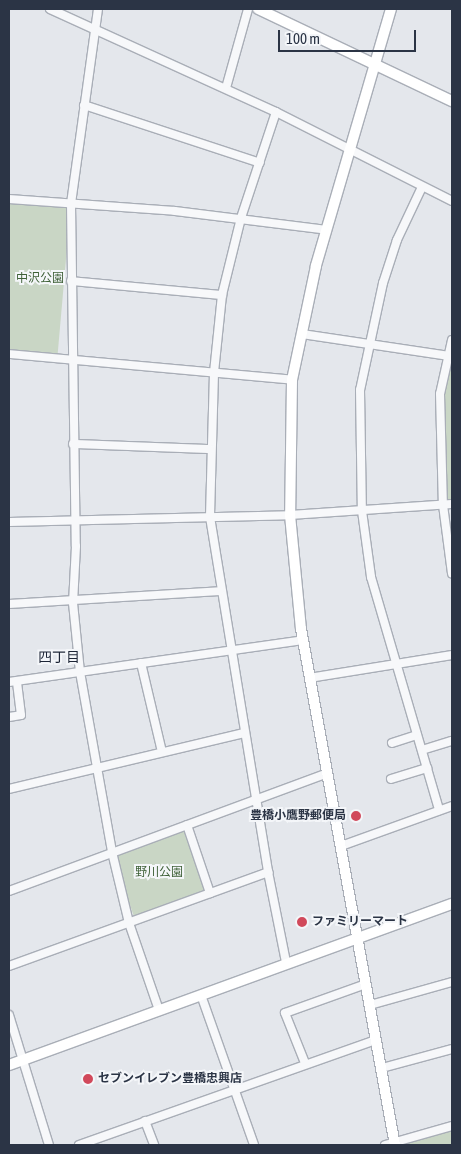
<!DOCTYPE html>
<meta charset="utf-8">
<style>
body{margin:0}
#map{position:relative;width:461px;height:1154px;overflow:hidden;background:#e4e7ec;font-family:"Asap Condensed","Noto Sans JP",sans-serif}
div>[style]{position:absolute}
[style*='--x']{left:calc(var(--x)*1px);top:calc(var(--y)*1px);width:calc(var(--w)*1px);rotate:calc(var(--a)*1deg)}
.green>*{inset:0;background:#c9d6c5;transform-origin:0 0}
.roads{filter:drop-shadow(1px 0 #a9aeb7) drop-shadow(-1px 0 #a9aeb7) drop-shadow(0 1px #a9aeb7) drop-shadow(0 -1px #a9aeb7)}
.street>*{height:8px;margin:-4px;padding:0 4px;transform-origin:4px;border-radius:4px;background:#f7f8fa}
.secondary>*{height:10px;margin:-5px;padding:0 5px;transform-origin:5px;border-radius:5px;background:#fff}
.dots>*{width:14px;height:14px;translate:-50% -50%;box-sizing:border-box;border:2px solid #f4f6f9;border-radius:50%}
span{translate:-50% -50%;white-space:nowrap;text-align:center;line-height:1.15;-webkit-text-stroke:4px #f4f6f9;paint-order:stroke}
.park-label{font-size:12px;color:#3f6138}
.poi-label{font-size:12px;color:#2b3445;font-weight:700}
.right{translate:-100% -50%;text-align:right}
.left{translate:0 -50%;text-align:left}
.neighbourhood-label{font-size:14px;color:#1d2536}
.frame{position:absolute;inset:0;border:10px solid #2b3445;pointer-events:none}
.scale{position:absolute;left:278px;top:30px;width:138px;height:22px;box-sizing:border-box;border:2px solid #2b3445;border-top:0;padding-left:6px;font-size:15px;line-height:18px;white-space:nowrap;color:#2b3445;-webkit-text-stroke:4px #f4f6f9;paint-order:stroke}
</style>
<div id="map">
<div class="green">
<div style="left:9px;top:199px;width:62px;height:155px;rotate:5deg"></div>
<div style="clip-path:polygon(452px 340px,452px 504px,443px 505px,440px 394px)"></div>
<div style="left:187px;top:825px;width:72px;height:80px;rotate:71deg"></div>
<div style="clip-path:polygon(452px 1126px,452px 1145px,395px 1145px)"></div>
</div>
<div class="roads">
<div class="street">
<div style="--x:50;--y:9;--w:248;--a:24.5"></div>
<div style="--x:276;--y:112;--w:197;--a:26.8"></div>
<div style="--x:98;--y:9;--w:197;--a:97.9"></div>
<div style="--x:71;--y:204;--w:342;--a:89.2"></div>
<div style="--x:76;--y:546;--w:57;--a:93"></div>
<div style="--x:73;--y:603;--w:69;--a:84.2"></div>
<div style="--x:80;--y:672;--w:183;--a:79.9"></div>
<div style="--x:112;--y:852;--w:73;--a:76.5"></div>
<div style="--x:129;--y:923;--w:92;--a:71"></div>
<div style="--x:226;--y:88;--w:82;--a:-74.4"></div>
<div style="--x:84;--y:105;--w:185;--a:18.2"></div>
<div style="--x:276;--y:112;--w:112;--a:108.3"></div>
<div style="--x:241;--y:218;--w:79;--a:103.9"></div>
<div style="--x:222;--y:295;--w:78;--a:95.9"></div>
<div style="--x:214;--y:373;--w:144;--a:91.6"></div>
<div style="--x:210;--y:517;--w:360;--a:80.7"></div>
<div style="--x:268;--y:872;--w:92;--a:78.7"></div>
<div style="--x:422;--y:187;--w:59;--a:115.3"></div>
<div style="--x:397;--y:240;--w:45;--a:108"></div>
<div style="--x:383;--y:283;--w:109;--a:102.1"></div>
<div style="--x:360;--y:390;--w:121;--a:89.1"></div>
<div style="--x:362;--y:511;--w:67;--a:82.2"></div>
<div style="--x:371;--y:577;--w:243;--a:73.7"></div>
<div style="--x:9;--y:199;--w:166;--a:4.1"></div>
<div style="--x:175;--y:211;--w:153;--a:7.1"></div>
<div style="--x:71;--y:281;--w:152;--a:5.3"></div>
<div style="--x:302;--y:334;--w:149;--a:8.5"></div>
<div style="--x:452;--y:340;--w:55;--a:102.5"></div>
<div style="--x:440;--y:394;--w:111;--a:88.5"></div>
<div style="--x:443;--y:505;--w:69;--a:82.5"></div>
<div style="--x:9;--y:354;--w:284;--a:5.2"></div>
<div style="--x:73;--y:444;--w:137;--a:2.1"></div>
<div style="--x:9;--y:522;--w:281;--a:-1.4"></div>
<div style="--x:290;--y:515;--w:162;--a:-3.9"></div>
<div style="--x:9;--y:604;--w:211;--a:-3.5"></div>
<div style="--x:141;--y:663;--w:91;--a:76.7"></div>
<div style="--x:309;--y:678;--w:145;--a:-9.1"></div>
<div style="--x:9;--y:682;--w:297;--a:-8.1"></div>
<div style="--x:9;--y:717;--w:12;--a:-9"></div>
<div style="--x:21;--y:715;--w:34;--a:-97"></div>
<div style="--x:392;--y:743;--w:26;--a:-18"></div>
<div style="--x:422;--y:750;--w:31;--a:-17"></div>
<div style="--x:391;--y:779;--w:38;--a:-17"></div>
<div style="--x:9;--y:789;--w:242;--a:-13.4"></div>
<div style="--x:187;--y:825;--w:72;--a:71.3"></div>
<div style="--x:341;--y:846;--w:118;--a:-19.8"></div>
<div style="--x:9;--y:891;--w:340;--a:-20.3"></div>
<div style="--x:9;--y:966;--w:276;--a:-19.9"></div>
<div style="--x:201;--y:995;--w:159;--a:70.5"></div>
<div style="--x:370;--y:1005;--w:85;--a:-15.7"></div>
<div style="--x:9;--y:1015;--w:136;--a:72.9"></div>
<div style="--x:305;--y:1063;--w:54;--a:-111.8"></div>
<div style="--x:285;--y:1013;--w:86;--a:-19.7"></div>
<div style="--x:382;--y:1068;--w:73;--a:-15.2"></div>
<div style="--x:145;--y:1121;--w:26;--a:69"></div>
<div style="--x:79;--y:1145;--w:314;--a:-19.5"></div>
<div style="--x:385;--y:1145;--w:70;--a:-15.8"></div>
</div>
<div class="secondary">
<div style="--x:258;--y:9;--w:215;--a:25.4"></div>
<div style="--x:391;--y:9;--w:268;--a:106.3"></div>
<div style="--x:316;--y:266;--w:116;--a:101.9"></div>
<div style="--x:292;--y:380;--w:135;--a:90.8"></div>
<div style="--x:290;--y:515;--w:115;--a:84.5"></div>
<div style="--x:301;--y:629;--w:524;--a:79.68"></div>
<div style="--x:9;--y:1065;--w:471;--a:-20"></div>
</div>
</div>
<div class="dots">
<div style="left:356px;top:816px;background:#d1495b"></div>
<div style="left:302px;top:922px;background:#d1495b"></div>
<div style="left:88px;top:1079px;background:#d1495b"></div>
</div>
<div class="park-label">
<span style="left:40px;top:279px">中沢公園</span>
<span style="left:159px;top:873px">野川公園</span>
</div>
<div class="poi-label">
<span class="right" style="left:346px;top:816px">豊橋小鷹野郵便局</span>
<span class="left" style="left:312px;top:922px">ファミリーマート</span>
<span class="left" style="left:98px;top:1079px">セブンイレブン豊橋忠興店</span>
</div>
<div class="neighbourhood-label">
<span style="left:59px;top:657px">四丁目</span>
</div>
<div class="frame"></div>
<div class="scale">100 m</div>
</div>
